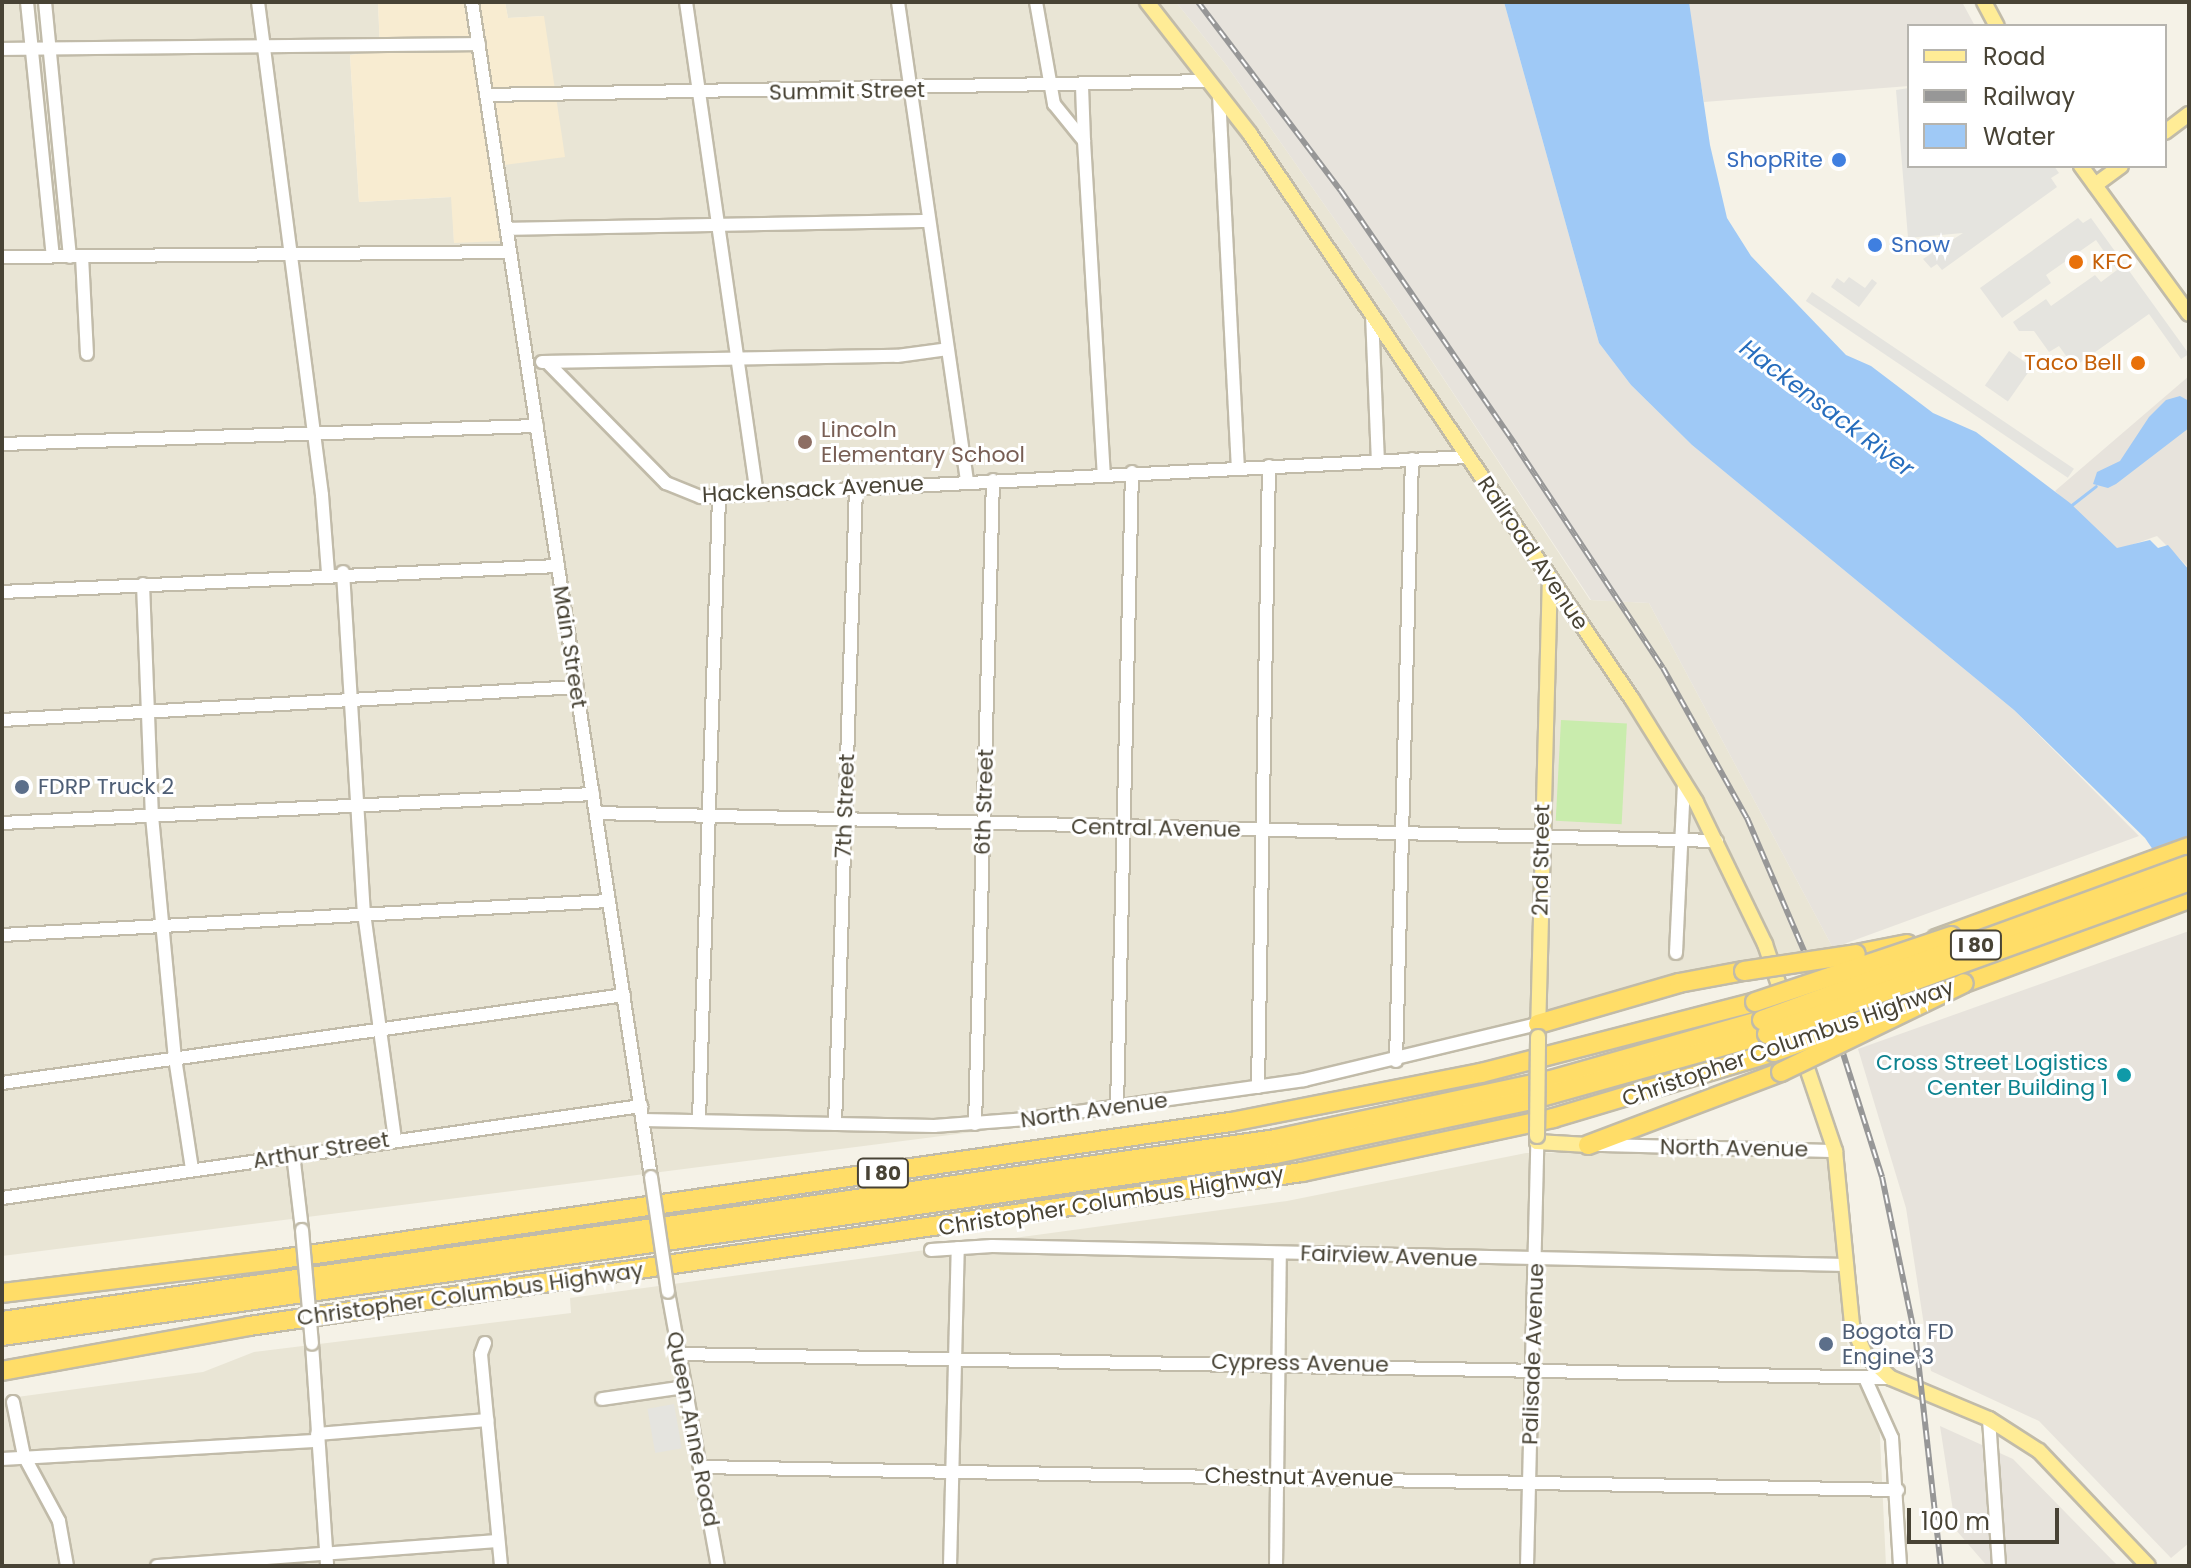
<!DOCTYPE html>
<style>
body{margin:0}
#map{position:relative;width:2191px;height:1568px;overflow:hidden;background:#f5f2e7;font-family:Poppins,sans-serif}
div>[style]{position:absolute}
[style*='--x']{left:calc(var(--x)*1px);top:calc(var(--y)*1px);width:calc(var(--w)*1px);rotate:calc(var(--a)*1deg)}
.residential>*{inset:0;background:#e9e5d5}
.commercial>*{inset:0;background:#f8ecd1}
.industrial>*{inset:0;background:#e7e3dc}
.green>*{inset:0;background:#c9ecad;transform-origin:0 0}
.parking>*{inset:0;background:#e5e4df;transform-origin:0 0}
.water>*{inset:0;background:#9fc9f6}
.stream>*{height:3px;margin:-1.5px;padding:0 1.5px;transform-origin:1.5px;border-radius:1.5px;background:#9fc9f6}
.roads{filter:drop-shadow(2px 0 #c1bba9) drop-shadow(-2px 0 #c1bba9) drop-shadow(0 2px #c1bba9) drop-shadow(0 -2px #c1bba9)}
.minor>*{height:12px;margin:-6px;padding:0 6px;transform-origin:6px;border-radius:6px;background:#fff}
.major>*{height:14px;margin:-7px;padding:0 7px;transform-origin:7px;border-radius:7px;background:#ffec96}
.highway>*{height:18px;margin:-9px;padding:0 9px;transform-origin:9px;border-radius:9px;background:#ffdd68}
.rail>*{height:6px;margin-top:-3px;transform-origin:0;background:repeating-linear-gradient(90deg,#fff 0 9px,#979797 0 18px);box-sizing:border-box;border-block:2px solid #979797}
.bridges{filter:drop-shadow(2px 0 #c1bba9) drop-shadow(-2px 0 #c1bba9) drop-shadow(0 2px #c1bba9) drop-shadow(0 -2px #c1bba9)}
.minor-bridge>*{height:12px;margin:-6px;padding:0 6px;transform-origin:6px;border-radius:6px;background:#fff}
.major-bridge>*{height:14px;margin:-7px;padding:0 7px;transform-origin:7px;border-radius:7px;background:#ffec96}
.highway-bridge>*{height:18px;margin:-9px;padding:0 9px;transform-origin:9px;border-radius:9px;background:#ffdd68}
.dots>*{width:22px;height:22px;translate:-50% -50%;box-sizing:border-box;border:4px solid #fff;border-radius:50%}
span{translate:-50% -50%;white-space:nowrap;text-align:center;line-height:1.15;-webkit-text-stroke:6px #fff;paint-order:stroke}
.shield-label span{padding:2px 6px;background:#fff;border:2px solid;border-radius:6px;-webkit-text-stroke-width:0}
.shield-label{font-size:20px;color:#484335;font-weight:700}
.street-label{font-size:22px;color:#484335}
.shop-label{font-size:22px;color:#366cbe}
.right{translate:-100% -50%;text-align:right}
.left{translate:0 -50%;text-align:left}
.food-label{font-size:22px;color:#c56008}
.education-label{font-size:22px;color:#785e54}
.service-label{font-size:22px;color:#4e5e75}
.culture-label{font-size:22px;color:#0d838f}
.water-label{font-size:24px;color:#266dbd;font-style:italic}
.frame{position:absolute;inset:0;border:4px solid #484335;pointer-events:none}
.legend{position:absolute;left:1907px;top:24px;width:260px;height:144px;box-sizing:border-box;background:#fff;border:2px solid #b6b4ae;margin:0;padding:10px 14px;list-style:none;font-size:24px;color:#484335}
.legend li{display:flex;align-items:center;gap:16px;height:40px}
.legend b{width:40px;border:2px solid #b6b4ae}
.scale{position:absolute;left:1907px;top:1508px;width:152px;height:36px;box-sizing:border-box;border:4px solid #484335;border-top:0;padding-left:10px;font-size:24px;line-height:28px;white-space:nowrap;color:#484335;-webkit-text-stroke:6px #fff;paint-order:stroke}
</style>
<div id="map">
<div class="residential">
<div style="clip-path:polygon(2px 2px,378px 2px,380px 51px,350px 55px,359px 202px,452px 197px,454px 242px,499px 240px,489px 167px,544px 16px,508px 18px,505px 2px,1176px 2px,1227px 66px,1392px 301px,1590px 600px,1649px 603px,1833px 948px,1560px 1029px,1162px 1108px,2px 1256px)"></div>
<div style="clip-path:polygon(1827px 1150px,1848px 1350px,1863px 1392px,1879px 1416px,1886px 1566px,2px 1566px,2px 1399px,203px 1372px,254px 1352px,571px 1313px,570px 1298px,1287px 1201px,1526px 1153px)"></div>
</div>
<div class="commercial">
<div style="clip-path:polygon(378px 2px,505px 2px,508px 18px,544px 16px,565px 157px,489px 167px,500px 241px,454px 243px,451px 197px,359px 202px,350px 55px,380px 51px)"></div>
</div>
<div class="industrial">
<div style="clip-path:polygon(1176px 2px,1504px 2px,1599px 343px,1631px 385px,1692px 445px,2014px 710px,2139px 836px,1833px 948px,1649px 603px,1591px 600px,1392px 301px,1227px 66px)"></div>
<div style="clip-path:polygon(1687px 2px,1962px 2px,1975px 26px,1909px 26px,1909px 86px,1704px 102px)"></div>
<div style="clip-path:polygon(2189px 376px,2189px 568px,2157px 536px,2117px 550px,2055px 491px)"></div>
<div style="clip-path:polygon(2189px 931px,2189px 1543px,2171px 1558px,2039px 1421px,1931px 1371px,1906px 1208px,1858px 1049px)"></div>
<div style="clip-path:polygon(1940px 1426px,2013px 1459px,2118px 1566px,1987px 1566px,1956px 1530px)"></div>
</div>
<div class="green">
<div style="left:1561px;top:720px;width:66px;height:101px;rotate:3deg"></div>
</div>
<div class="parking">
<div style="clip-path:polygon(1909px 88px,1909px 166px,2054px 166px,2059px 173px,2051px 178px,2057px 187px,1942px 270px,1937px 264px,1931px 268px,1923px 259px,1963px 233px,1908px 238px,1896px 90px)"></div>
<div style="clip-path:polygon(2078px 218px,2083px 223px,2091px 218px,2189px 354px,2181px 359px,2149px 314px,2074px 367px,2059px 346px,2049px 352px,2034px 331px,2019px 331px,2013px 322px,2046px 299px,2051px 306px,2095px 275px,2101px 282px,2117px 270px,2096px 240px,2046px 275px,2051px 283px,2002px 318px,1980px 288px)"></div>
<div style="clip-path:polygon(1849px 277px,1865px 288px,1872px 279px,1877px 283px,1859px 307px,1831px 287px,1837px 278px,1844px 283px)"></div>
<div style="left:1812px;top:292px;width:316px;height:11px;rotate:34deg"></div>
<div style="left:2009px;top:351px;width:28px;height:42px;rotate:35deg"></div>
<div style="left:674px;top:1404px;width:45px;height:27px;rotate:80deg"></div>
</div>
<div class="water">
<div style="clip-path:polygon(1504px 2px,1689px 2px,1710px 145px,1727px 218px,1751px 256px,1846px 355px,1871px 366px,1933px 413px,1976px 432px,2070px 503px,2117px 548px,2150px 540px,2158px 548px,2168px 545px,2189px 570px,2189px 903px,2145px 838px,2014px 710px,1692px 445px,1631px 385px,1599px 343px)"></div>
<div style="clip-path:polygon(2180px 396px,2189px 401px,2189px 428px,2116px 484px,2108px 488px,2093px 484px,2097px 472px,2120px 461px,2149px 417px,2166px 400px)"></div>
</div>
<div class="stream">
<div style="--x:2069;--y:507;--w:34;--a:-38"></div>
</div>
<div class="roads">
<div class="minor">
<div style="--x:27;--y:2;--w:255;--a:84.2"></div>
<div style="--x:45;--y:2;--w:256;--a:84.4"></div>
<div style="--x:258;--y:2;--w:497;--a:82.6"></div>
<div style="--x:322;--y:495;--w:78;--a:85.6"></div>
<div style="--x:472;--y:2;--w:1189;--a:81.34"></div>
<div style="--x:686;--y:2;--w:497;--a:81.8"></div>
<div style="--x:898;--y:2;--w:484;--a:81.8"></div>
<div style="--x:1036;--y:2;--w:104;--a:80"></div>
<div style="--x:1054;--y:104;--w:48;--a:51"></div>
<div style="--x:1084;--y:141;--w:334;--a:86.6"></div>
<div style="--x:2;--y:49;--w:477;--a:-0.6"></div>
<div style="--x:1082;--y:86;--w:55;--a:87.9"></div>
<div style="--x:486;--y:95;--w:722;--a:-1.11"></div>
<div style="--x:1219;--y:95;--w:372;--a:87.1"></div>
<div style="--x:507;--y:229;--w:422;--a:-1.1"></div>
<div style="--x:82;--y:256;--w:98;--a:87.1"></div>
<div style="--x:2;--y:257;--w:508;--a:-0.56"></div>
<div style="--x:1372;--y:314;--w:147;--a:87.7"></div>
<div style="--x:542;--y:362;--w:355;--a:-1"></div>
<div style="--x:897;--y:356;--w:51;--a:-7.8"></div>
<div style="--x:547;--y:362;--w:170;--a:45.5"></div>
<div style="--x:666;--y:483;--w:38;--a:22"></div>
<div style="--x:701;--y:497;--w:768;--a:-2.99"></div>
<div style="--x:2;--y:444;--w:535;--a:-1.93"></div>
<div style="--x:343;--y:572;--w:342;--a:86.5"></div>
<div style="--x:364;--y:913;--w:228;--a:82.2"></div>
<div style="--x:143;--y:584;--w:232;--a:87.8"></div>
<div style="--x:152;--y:816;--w:243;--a:84.6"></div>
<div style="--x:175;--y:1058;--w:112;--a:81.3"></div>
<div style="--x:2;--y:592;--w:557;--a:-2.68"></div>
<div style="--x:2;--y:720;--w:576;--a:-3.28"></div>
<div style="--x:596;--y:813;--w:1121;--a:1.43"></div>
<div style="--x:2;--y:823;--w:592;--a:-2.81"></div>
<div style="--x:2;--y:935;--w:608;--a:-3.21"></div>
<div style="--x:1676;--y:953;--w:171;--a:-87.3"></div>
<div style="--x:1396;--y:1061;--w:602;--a:-88.48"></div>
<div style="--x:2;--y:1083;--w:628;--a:-8.05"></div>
<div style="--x:1258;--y:1087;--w:621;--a:-88.99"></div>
<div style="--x:1117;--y:1107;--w:635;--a:-88.65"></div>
<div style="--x:643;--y:1120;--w:291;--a:1.2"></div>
<div style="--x:934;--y:1126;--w:93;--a:-4.3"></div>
<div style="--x:1027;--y:1119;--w:280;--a:-8"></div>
<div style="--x:1304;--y:1080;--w:241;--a:-13.5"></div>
<div style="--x:699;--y:1120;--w:623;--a:-88.16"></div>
<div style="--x:835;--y:1124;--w:636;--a:-88.11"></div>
<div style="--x:975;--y:1124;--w:644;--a:-88.4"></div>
<div style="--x:1599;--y:1145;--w:236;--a:1.5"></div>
<div style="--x:293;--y:1154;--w:77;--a:83.2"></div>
<div style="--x:2;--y:1198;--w:646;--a:-8.19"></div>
<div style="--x:931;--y:1250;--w:61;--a:-3.8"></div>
<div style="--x:992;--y:1246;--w:855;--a:1.27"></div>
<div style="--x:668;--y:1292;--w:279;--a:79.7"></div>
<div style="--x:485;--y:1343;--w:12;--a:110"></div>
<div style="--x:481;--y:1354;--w:213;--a:84.6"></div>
<div style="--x:312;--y:1344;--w:223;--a:86.1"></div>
<div style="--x:679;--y:1354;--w:1212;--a:1.13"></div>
<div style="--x:1865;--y:1378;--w:66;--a:65.8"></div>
<div style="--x:1892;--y:1438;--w:128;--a:86.4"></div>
<div style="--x:602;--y:1399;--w:84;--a:-8.2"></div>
<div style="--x:13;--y:1402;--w:55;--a:78.5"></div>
<div style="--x:24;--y:1456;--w:74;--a:61.7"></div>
<div style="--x:59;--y:1521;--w:46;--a:79.9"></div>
<div style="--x:1989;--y:1419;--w:147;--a:86.1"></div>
<div style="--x:317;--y:1434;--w:171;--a:-4.7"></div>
<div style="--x:2;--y:1459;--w:315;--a:-3.3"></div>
<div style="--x:700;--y:1467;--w:1198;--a:1.1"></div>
<div style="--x:157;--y:1566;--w:342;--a:-4.2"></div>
<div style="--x:950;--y:1566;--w:318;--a:-88.6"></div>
<div style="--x:1276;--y:1566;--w:313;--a:-89.3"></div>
<div style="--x:1527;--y:1566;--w:424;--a:-88.6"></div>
</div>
<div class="major">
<div style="--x:1147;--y:2;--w:167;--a:52"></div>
<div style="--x:1250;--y:134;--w:682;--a:55.94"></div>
<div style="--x:1632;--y:699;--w:121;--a:58.1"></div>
<div style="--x:1696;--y:802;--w:158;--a:64.1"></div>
<div style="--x:1765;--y:944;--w:219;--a:71.3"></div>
<div style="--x:1835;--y:1151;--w:175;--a:84.4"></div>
<div style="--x:1852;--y:1325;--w:32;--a:66"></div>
<div style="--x:1865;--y:1354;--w:35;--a:43"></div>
<div style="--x:1891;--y:1378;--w:106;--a:22.7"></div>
<div style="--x:1989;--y:1419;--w:59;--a:32.6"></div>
<div style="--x:2039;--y:1451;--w:158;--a:46.5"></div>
<div style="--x:1984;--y:2;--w:27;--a:62"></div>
<div style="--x:2165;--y:132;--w:30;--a:-37"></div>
<div style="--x:2081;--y:166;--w:183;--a:53.9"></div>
<div style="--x:2095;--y:185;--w:32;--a:-36"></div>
<div style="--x:1538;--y:1033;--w:455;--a:-88.5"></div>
<div style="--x:1537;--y:1136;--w:6;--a:90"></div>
<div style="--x:1537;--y:1142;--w:51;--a:3.4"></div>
</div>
<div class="highway">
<div style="--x:1936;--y:939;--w:269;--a:-20"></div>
<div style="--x:1856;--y:954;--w:52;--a:-11.1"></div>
<div style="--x:1964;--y:983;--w:240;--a:-20.5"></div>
<div style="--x:1538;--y:1024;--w:147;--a:-16.2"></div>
<div style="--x:1679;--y:983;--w:66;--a:-10.5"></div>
<div style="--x:1588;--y:1145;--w:206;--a:-20.7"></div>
<div style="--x:2;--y:1293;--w:274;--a:-6.9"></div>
<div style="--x:274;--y:1260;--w:967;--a:-8.21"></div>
<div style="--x:1231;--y:1122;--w:255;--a:-11.1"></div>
<div style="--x:1481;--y:1073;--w:283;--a:-14.5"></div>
<div style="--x:2;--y:1321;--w:1287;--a:-8.13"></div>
<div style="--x:1276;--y:1139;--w:281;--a:-12.1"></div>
<div style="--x:1551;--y:1080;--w:219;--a:-15.9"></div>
<div style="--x:2;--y:1336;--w:1286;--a:-8.14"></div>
<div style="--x:1275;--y:1154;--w:262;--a:-11.9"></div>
<div style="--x:1531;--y:1100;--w:245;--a:-15.6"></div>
<div style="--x:2;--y:1371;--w:251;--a:-10.3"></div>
<div style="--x:249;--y:1326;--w:1064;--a:-8.32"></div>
<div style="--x:1302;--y:1172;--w:257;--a:-12.1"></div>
<div style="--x:1553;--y:1118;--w:231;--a:-16.6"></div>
</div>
</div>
<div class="rail">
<div style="--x:1198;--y:2;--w:237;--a:52.9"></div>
<div style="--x:1341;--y:191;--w:309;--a:55.5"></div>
<div style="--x:1516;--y:446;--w:266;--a:56.5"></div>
<div style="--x:1663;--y:668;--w:172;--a:60.8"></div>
<div style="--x:1747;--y:818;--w:211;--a:66.8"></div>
<div style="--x:1830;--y:1012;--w:173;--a:72.5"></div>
<div style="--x:1882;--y:1177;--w:167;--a:78.3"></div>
<div style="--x:1916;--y:1341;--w:226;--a:83.7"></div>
</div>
<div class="bridges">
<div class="minor-bridge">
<div style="--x:651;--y:1177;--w:116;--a:81.6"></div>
<div style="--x:302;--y:1230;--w:114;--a:85"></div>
</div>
<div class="major-bridge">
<div style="--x:1537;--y:1136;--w:99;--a:-89.4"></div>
</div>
<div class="highway-bridge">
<div style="--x:1744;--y:971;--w:113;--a:-8.6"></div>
<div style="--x:1755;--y:1002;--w:207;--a:-18.6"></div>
<div style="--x:1762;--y:1020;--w:454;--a:-20"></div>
<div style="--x:1767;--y:1034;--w:449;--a:-19.9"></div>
<div style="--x:1774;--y:1052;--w:97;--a:-19.9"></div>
<div style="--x:1781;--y:1072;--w:203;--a:-25.9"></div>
</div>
</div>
<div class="dots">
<div style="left:1839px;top:160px;background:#3f7fe0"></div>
<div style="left:1875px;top:245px;background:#3f7fe0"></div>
<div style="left:2076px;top:262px;background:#e8710a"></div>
<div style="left:2138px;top:363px;background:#e8710a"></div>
<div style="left:805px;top:442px;background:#8d6e63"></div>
<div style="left:22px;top:787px;background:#5c6f8a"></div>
<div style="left:2124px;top:1075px;background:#0f9aa8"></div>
<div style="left:1826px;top:1344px;background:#5c6f8a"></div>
</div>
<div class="shield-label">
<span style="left:1976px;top:945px">I 80</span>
<span style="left:883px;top:1173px">I 80</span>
</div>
<div class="street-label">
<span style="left:847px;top:91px;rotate:-1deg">Summit Street</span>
<span style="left:813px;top:489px;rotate:-3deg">Hackensack Avenue</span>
<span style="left:1533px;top:553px;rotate:56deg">Railroad Avenue</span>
<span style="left:570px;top:647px;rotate:81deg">Main Street</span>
<span style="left:984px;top:802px;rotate:-88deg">6th Street</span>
<span style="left:845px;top:806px;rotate:-88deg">7th Street</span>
<span style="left:1156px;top:828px;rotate:1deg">Central Avenue</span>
<span style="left:1541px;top:860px;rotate:-89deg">2nd Street</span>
<span style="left:1788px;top:1043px;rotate:-19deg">Christopher Columbus Highway</span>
<span style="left:1094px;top:1110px;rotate:-8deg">North Avenue</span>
<span style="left:1734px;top:1148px;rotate:1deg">North Avenue</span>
<span style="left:321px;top:1150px;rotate:-9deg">Arthur Street</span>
<span style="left:1111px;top:1201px;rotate:-9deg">Christopher Columbus Highway</span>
<span style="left:1389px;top:1256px;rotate:2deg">Fairview Avenue</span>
<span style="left:470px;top:1294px;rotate:-8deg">Christopher Columbus Highway</span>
<span style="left:1533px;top:1354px;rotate:-88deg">Palisade Avenue</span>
<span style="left:1300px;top:1363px;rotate:1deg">Cypress Avenue</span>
<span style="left:693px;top:1429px;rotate:79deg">Queen Anne Road</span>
<span style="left:1299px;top:1477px;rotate:1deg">Chestnut Avenue</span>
</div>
<div class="shop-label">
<span class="right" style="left:1823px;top:160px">ShopRite</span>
<span class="left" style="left:1891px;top:245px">Snow</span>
</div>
<div class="food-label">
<span class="left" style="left:2092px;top:262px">KFC</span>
<span class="right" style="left:2122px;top:363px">Taco Bell</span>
</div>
<div class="education-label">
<span class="left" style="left:821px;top:442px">Lincoln<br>Elementary School</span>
</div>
<div class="service-label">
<span class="left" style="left:38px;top:787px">FDRP Truck 2</span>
<span class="left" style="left:1842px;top:1344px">Bogota FD<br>Engine 3</span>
</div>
<div class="culture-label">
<span class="right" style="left:2108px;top:1075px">Cross Street Logistics<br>Center Building 1</span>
</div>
<div class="water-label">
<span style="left:1827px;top:408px;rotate:37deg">Hackensack River</span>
</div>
<div class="frame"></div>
<ul class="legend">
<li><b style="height:10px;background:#ffec96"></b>Road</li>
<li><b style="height:10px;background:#979797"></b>Railway</li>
<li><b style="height:22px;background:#9fc9f6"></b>Water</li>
</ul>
<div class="scale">100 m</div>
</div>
